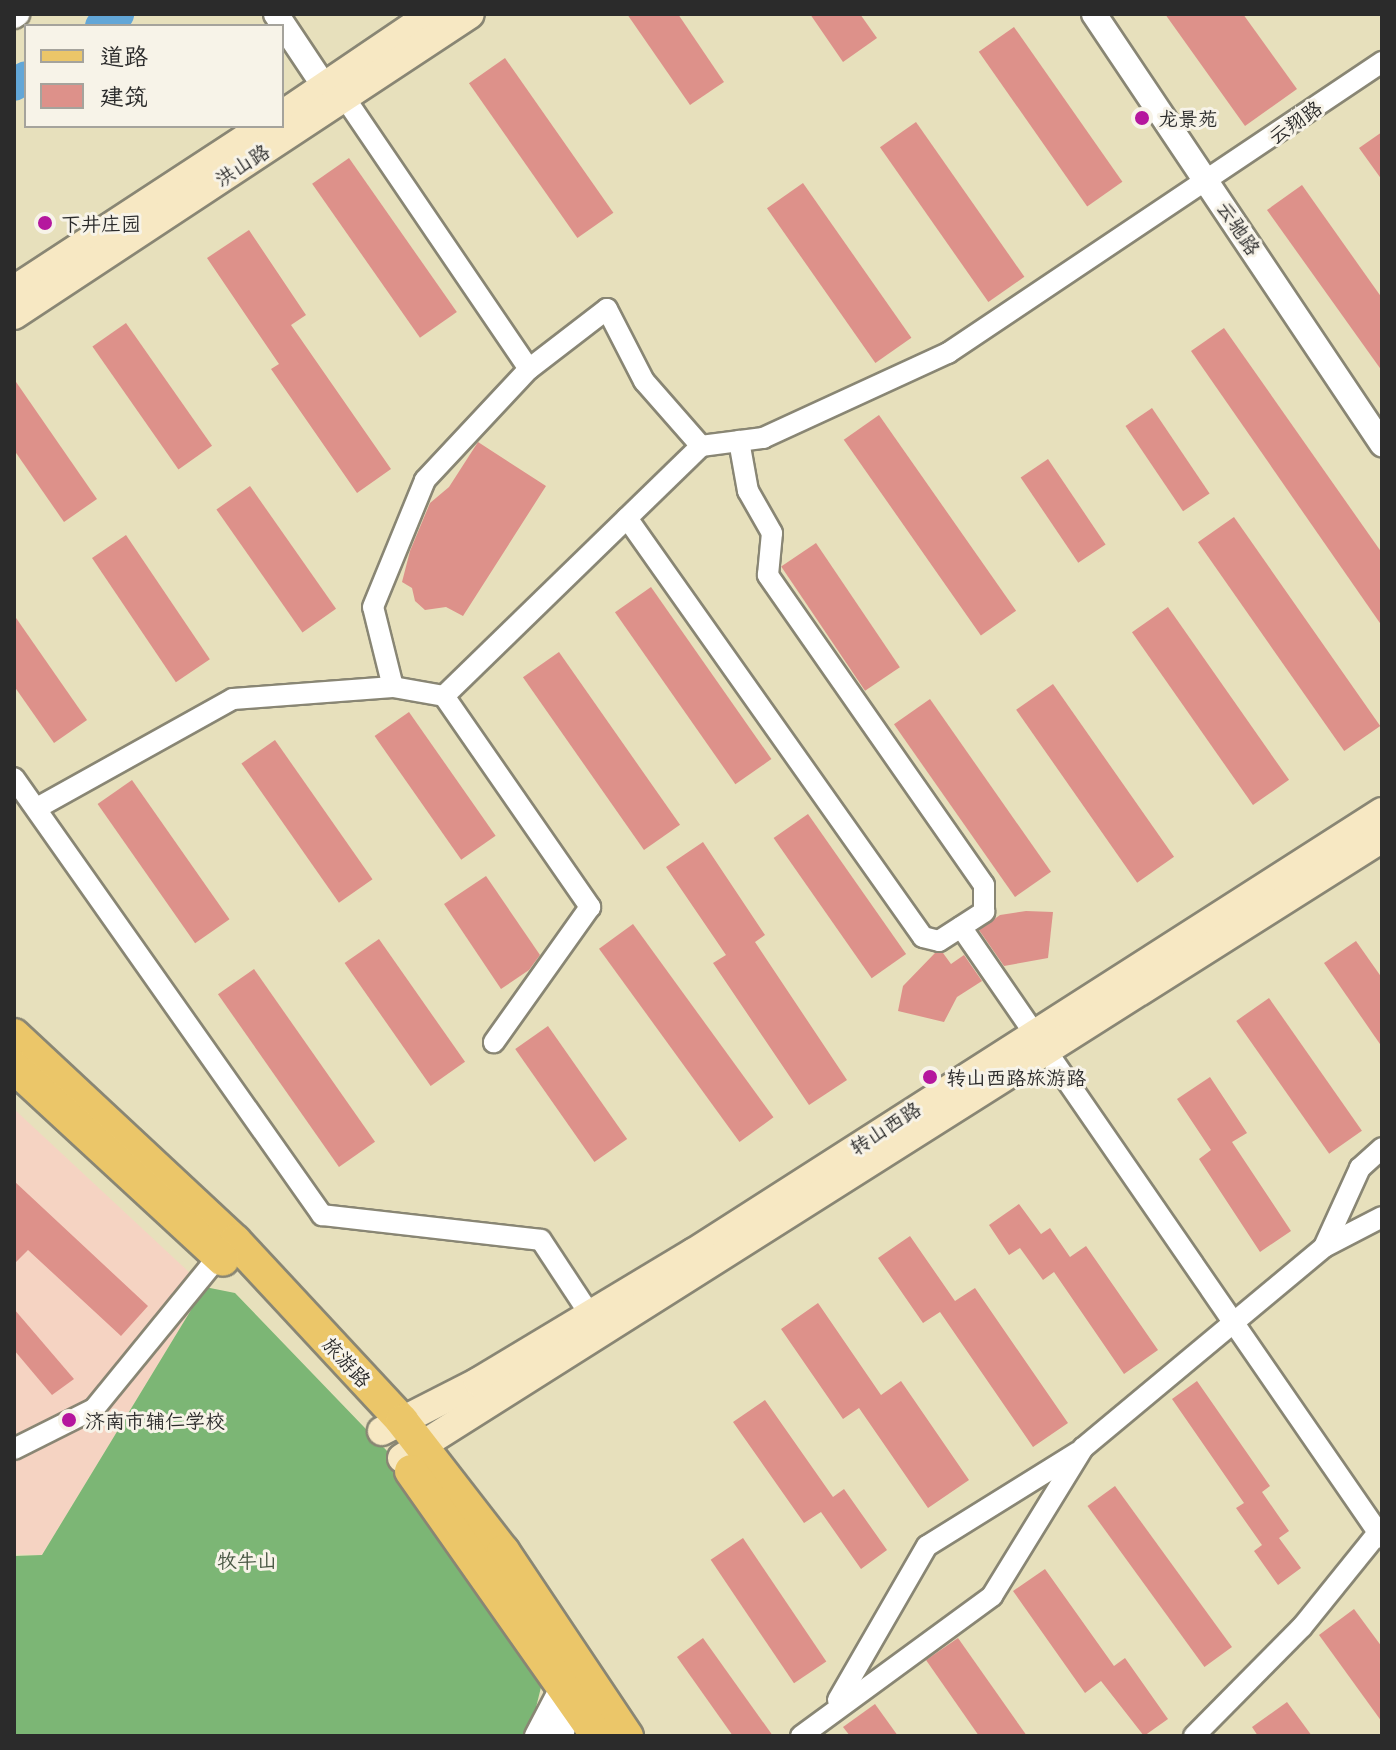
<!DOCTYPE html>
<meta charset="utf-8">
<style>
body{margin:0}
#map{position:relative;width:1396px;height:1750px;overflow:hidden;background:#e7e0bc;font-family:Mali,"LXGW WenKai TC",sans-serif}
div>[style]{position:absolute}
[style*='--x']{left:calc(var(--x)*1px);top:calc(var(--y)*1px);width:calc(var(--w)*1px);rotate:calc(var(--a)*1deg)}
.built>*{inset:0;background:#f5d3c2}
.forest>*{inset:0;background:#7cb675}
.river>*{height:32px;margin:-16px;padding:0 16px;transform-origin:16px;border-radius:16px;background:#62a6d7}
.building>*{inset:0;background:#dd918a;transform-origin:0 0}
.roads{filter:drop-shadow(2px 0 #898674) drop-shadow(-2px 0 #898674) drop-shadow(0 2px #898674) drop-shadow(0 -2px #898674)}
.minor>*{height:20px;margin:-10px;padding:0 10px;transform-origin:10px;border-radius:10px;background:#fff}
.tertiary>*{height:24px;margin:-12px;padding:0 12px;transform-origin:12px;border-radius:12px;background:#fff}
.secondary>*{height:28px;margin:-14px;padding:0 14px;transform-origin:14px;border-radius:14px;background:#f7e8c3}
.primary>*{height:32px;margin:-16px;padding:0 16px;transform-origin:16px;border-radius:16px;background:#ebc669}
.dots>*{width:22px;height:22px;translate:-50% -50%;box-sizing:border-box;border:4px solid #f7f3e8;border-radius:50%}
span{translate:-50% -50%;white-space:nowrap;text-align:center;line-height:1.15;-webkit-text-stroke:6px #f7f3e8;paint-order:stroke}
.poi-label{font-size:20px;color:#2b2b2b}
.left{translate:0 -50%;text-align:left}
.street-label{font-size:20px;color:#2b2b2b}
.park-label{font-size:20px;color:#475642}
.frame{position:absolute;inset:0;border:16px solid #2b2b2b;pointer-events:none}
.legend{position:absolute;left:24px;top:24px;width:260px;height:104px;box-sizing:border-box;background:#f7f3e8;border:2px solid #a5a39c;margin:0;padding:10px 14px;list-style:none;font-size:24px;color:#2b2b2b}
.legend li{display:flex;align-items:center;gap:16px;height:40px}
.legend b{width:40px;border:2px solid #a5a39c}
</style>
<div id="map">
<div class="built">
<div style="clip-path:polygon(14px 1109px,205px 1287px,42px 1555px,14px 1554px)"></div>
</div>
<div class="forest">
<div style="clip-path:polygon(205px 1287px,235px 1293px,389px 1453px,466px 1556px,544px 1675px,529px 1736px,14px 1736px,14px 1556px,42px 1555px)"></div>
</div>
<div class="river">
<div style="--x:101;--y:26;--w:21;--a:-35"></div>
<div style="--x:14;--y:85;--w:14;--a:-34"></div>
</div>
<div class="building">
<div style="clip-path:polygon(627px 14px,678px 14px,724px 82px,690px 105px)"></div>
<div style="clip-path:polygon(810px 14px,860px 14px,877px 38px,843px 62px)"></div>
<div style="clip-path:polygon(1165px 14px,1243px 14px,1297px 89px,1245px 126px)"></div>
<div style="left:1014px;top:27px;width:189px;height:43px;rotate:55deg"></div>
<div style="left:505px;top:58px;width:189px;height:44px;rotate:55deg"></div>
<div style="left:916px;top:122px;width:189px;height:44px;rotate:55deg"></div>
<div style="clip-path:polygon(1382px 132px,1382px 180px,1359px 148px)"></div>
<div style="left:349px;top:158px;width:188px;height:45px;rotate:55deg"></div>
<div style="left:803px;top:183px;width:189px;height:44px;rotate:55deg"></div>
<div style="clip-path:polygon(1302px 185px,1382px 298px,1382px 371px,1267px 210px)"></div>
<div style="clip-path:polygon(249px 230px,306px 315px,291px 325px,391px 469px,357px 493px,271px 369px,279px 364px,207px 258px)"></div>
<div style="left:126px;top:323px;width:150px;height:41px;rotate:55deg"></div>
<div style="clip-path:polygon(1224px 328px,1382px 553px,1382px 626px,1191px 351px)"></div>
<div style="clip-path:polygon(14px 379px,97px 499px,64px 522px,14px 450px)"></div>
<div style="left:1152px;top:408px;width:103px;height:32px;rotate:56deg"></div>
<div style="left:879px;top:415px;width:239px;height:43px;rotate:55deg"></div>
<div style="clip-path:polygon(478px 442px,546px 486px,463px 616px,446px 607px,425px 610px,415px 601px,412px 588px,402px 582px,410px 551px,430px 503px,449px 487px)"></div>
<div style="left:1048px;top:459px;width:103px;height:33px;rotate:56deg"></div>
<div style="left:250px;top:486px;width:150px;height:41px;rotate:55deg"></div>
<div style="left:1234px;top:517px;width:255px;height:44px;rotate:55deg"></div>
<div style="left:126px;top:535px;width:150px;height:41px;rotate:56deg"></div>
<div style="left:816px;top:543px;width:150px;height:42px;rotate:56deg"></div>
<div style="left:651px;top:587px;width:210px;height:44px;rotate:55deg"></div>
<div style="left:1168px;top:607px;width:211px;height:44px;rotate:55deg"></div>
<div style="clip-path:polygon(14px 615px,87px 720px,54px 743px,14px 686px)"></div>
<div style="left:559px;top:652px;width:211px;height:44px;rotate:55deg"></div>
<div style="left:1053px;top:684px;width:211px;height:45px;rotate:55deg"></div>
<div style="left:930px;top:699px;width:211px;height:44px;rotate:55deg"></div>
<div style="left:409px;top:712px;width:151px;height:42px;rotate:55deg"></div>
<div style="left:275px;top:740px;width:170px;height:41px;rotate:55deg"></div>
<div style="left:132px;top:780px;width:170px;height:42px;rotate:55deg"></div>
<div style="left:808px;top:814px;width:171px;height:42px;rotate:55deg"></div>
<div style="clip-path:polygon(703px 842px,765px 935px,755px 942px,847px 1080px,809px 1105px,713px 963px,726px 955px,666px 867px)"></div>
<div style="clip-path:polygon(486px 876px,540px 955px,529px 970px,501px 989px,444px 904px)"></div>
<div style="clip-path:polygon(1026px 911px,1053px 912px,1048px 958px,1004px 966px,979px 930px,1000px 915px)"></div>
<div style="left:633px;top:924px;width:239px;height:42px;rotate:54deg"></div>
<div style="left:379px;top:939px;width:150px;height:42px;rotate:55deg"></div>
<div style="clip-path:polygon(1356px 941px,1382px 978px,1382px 1047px,1324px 963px)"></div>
<div style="clip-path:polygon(935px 953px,943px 953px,951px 964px,964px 955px,982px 981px,957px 997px,944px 1022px,898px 1011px,903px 986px)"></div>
<div style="left:254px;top:969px;width:211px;height:44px;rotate:55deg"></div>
<div style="left:1269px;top:998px;width:162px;height:40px;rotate:55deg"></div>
<div style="left:548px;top:1026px;width:138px;height:40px;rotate:55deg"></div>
<div style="clip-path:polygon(1210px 1077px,1247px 1133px,1232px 1142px,1291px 1231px,1260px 1252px,1199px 1159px,1211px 1150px,1177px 1099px)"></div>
<div style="clip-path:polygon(14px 1181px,148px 1306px,121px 1336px,28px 1250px,14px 1264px)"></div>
<div style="clip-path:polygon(1019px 1204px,1041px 1234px,1050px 1228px,1070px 1257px,1086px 1246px,1158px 1350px,1124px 1374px,1054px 1272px,1043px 1280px,1020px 1248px,1009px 1255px,989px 1225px)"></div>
<div style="clip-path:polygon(910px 1236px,955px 1301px,975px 1288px,1068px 1423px,1033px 1447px,940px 1312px,923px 1323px,878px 1258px)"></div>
<div style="clip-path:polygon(818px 1303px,881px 1395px,901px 1381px,969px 1480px,928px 1508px,859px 1408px,843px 1419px,781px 1329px)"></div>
<div style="clip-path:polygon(14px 1309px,74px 1379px,52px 1395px,14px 1350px)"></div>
<div style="clip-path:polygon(1197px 1381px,1270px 1486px,1262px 1492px,1289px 1531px,1279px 1538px,1301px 1568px,1278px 1585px,1254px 1551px,1262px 1545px,1236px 1508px,1244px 1503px,1172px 1399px)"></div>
<div style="clip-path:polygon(765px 1400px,833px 1497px,844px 1489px,887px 1550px,861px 1569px,821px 1512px,804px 1523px,733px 1422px)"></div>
<div style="left:1115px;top:1486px;width:199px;height:34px;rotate:54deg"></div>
<div style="left:743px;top:1538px;width:149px;height:39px;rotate:56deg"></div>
<div style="clip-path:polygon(1045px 1569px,1114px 1666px,1125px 1658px,1168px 1719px,1144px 1736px,1101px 1681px,1085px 1693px,1013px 1591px)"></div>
<div style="clip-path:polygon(1354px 1609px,1382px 1647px,1382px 1722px,1319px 1635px)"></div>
<div style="clip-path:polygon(703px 1638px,773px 1736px,733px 1736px,677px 1657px)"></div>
<div style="clip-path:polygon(958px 1638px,1027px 1736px,979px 1736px,926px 1660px)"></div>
<div style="clip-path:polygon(1287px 1702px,1312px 1736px,1258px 1736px,1252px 1727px)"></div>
<div style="clip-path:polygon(875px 1704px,898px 1736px,850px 1736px,843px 1727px)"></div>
</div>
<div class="roads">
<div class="minor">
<div style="--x:701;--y:446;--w:63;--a:-7.4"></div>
<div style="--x:763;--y:438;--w:204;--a:-24.7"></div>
<div style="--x:948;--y:353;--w:523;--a:-33.84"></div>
<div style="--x:627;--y:518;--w:513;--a:54.76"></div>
<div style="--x:923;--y:937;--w:16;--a:14"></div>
<div style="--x:939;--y:941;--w:54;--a:-32.8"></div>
<div style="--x:984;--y:912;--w:27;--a:-90"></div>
<div style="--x:984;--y:885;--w:378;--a:-124.9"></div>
<div style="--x:768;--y:575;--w:42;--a:-84.6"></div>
<div style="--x:772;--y:533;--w:48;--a:-119.7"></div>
<div style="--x:748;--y:491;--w:51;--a:-100.2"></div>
<div style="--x:393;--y:687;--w:52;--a:10"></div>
<div style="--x:444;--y:696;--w:257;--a:55.3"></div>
<div style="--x:590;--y:907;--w:166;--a:125.4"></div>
<div style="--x:444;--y:696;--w:359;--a:-44.2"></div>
<div style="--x:701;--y:446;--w:86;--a:-131.2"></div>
<div style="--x:644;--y:381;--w:81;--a:-117.2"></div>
<div style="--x:607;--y:309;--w:98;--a:142.4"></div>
<div style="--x:14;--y:778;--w:535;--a:54.82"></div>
<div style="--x:322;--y:1215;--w:220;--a:6.5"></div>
<div style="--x:541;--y:1240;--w:87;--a:56.7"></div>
<div style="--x:37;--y:808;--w:224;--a:-29.1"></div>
<div style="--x:233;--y:699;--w:160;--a:-4.3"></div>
<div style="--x:393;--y:687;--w:82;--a:-104"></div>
<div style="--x:373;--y:607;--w:137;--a:-67.7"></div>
<div style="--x:425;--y:480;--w:152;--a:-46.9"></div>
<div style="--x:529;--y:369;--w:328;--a:-124.2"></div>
<div style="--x:961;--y:927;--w:742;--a:55.43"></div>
<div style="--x:1324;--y:1247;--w:65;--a:-27.3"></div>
<div style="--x:14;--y:1449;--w:89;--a:-26.6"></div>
<div style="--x:94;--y:1409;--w:198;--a:-50.8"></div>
<div style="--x:838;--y:1700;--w:178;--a:-60"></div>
<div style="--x:927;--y:1546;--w:178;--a:-31.9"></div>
<div style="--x:801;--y:1736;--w:237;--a:-36.2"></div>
<div style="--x:992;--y:1596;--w:174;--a:-58.4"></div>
<div style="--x:1083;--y:1448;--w:314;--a:-39.8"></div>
<div style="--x:1324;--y:1247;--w:87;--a:-65.5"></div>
<div style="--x:1360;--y:1168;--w:30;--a:-42"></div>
<div style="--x:1194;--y:1736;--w:153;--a:-45.3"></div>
<div style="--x:1302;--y:1627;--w:127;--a:-51.1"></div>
</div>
<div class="tertiary">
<div style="--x:276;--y:14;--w:87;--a:56.3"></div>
<div style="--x:1094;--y:14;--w:518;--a:56.19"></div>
<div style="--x:14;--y:16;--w:4;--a:-34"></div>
<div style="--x:537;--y:1736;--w:69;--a:-62.3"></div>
<div style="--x:561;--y:1736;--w:49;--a:-76"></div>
</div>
<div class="secondary">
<div style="--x:282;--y:115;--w:180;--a:-34.1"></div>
<div style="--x:14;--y:290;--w:300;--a:-33.2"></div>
<div style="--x:14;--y:315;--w:546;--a:-33.43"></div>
<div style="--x:382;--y:1431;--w:108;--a:-27"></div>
<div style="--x:478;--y:1382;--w:251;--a:-31"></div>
<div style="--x:693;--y:1253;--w:818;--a:-32.62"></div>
<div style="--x:402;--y:1458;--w:1160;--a:-32.32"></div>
</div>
<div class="primary">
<div style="--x:14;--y:1035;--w:302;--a:43"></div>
<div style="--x:235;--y:1241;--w:246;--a:47.1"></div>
<div style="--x:402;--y:1421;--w:165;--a:52.2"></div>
<div style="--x:503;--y:1551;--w:223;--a:56.2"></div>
<div style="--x:14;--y:1067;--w:284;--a:42.7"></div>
<div style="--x:411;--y:1471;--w:324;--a:54.9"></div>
</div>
</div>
<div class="dots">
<div style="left:1142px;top:118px;background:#b5179e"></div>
<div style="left:45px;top:223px;background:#b5179e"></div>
<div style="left:930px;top:1077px;background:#b5179e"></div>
<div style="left:69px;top:1420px;background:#b5179e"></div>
</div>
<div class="poi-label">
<span class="left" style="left:1158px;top:118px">龙景苑</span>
<span class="left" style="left:61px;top:223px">下井庄园</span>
<span class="left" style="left:946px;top:1077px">转山西路旅游路</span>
<span class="left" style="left:85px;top:1420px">济南市辅仁学校</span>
</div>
<div class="street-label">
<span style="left:1295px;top:122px;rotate:-35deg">云翔路</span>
<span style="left:242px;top:165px;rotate:-33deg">洪山路</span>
<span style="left:1239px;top:228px;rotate:56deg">云驰路</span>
<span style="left:885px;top:1128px;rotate:-33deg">转山西路</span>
<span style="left:347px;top:1362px;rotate:47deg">旅游路</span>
</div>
<div class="park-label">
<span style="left:247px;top:1560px">牧牛山</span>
</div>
<div class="frame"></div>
<ul class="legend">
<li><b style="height:10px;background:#ebc669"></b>道路</li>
<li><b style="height:22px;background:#dd918a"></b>建筑</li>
</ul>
</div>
